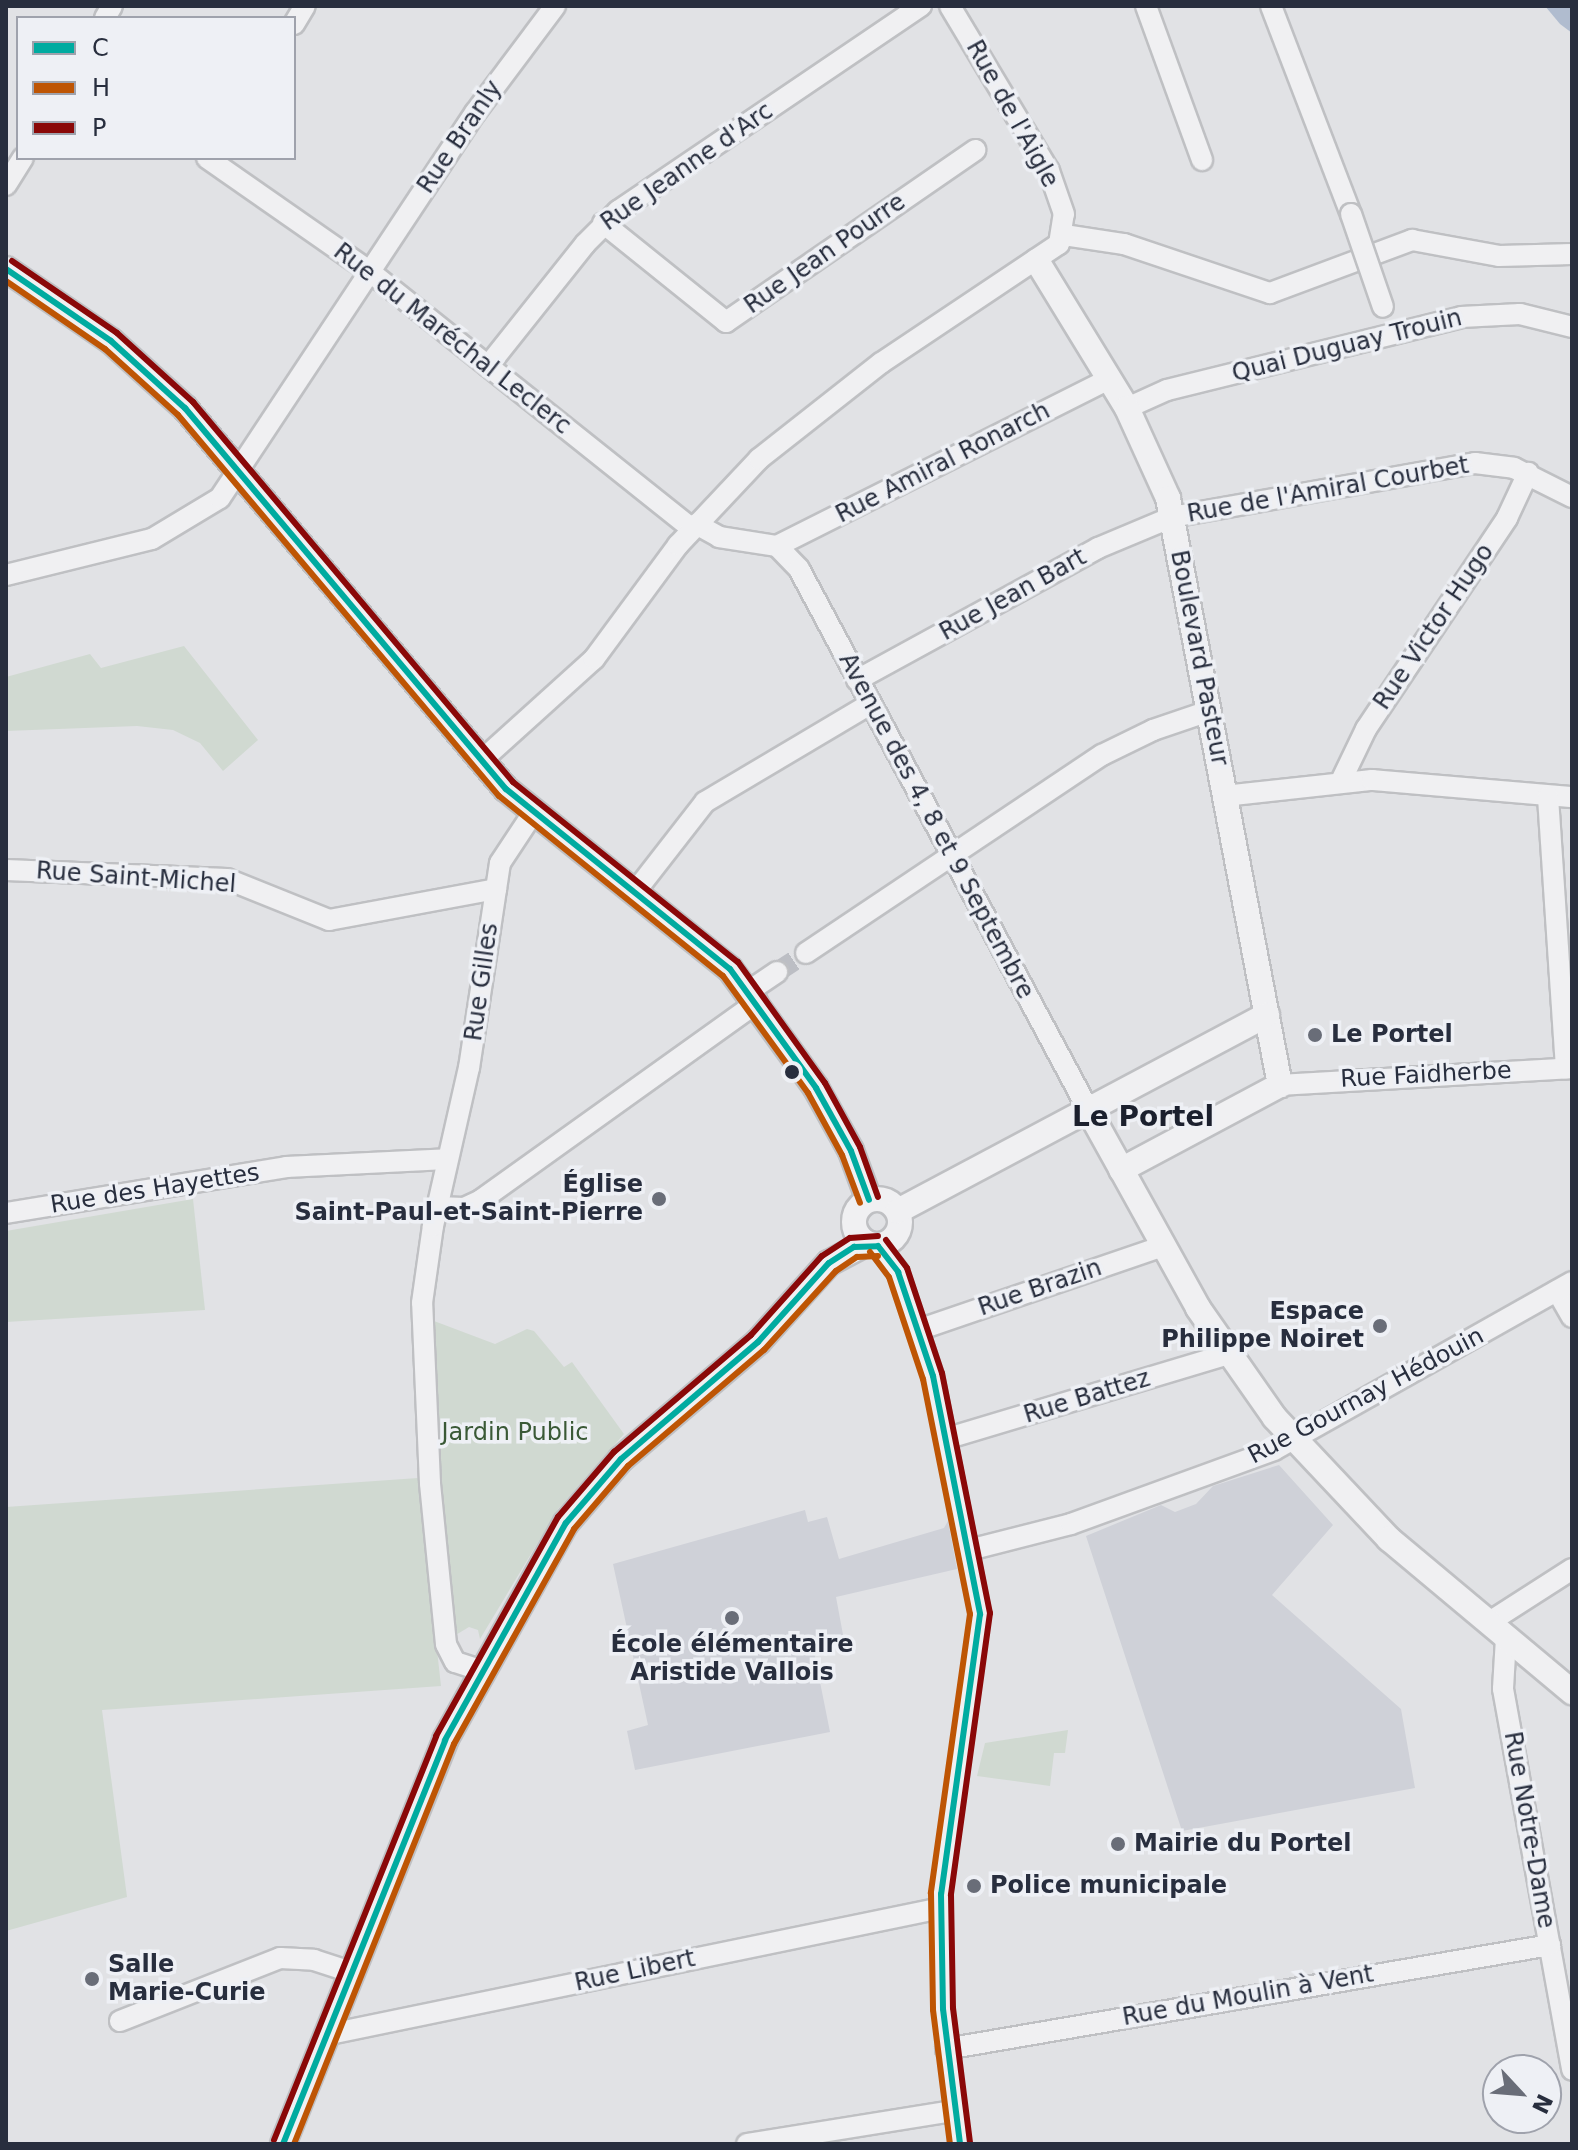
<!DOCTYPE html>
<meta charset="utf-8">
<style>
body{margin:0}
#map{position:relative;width:1578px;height:2150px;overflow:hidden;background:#e1e2e5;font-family:"DejaVu Sans",sans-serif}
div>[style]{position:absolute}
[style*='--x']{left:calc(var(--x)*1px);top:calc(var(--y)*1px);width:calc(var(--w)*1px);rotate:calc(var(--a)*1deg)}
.built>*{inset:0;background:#cfd1d8}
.green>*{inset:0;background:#d0d9d1}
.water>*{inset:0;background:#b0bccf}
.minor-tunnel>*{height:20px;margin-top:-10px;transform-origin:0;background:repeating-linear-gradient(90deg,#bcbec4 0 20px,transparent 0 30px)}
.roads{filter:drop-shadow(2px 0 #bfc0c3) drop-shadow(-2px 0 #bfc0c3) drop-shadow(0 2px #bfc0c3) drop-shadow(0 -2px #bfc0c3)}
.minor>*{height:20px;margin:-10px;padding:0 10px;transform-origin:10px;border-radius:10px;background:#f0f0f2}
.tertiary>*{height:24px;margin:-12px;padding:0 12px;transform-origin:12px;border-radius:12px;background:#f0f0f2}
.tertiary>.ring{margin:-12px;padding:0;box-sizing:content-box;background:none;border:24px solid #f0f0f2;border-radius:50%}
.bridges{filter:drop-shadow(2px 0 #bfc0c3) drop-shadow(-2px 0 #bfc0c3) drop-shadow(0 2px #bfc0c3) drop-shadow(0 -2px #bfc0c3)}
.minor-bridge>*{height:20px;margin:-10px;padding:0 10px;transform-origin:10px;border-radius:10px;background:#f0f0f2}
.bus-1>*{height:6px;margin:-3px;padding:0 3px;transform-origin:3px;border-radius:3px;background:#00aba0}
.bus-2>*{height:6px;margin:-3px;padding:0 3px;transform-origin:3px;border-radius:3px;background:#be5504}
.bus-3>*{height:6px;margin:-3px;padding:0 3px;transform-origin:3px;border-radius:3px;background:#8a0808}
.dots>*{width:22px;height:22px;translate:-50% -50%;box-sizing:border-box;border:4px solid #eef0f5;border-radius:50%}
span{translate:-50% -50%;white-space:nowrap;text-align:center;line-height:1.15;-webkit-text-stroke:7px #eef0f5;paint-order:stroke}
.street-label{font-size:24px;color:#282e3e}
.poi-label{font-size:24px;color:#282e3e;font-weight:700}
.left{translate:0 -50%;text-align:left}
.right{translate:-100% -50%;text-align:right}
.park-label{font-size:24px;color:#3a5936}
.quarter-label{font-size:28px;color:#1b202e;font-weight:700}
.frame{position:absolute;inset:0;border:8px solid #282e3e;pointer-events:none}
.legend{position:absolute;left:16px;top:16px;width:280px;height:144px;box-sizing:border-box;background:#eef0f5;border:2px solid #9fa2ac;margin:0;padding:10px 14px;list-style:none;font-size:24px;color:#282e3e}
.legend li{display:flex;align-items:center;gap:16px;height:40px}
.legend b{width:40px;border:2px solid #9fa2ac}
.north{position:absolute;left:1482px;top:2054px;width:80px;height:80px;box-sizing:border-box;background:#eef0f5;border:2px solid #9fa2ac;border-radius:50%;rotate:116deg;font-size:22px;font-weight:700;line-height:32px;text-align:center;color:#282e3e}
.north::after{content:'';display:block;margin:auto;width:28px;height:36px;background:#696d78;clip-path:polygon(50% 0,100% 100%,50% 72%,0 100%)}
</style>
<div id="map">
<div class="built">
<div style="clip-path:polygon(1279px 1465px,1333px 1525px,1272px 1595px,1401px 1709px,1415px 1788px,1182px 1831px,1086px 1536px,1161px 1505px,1175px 1512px,1196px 1504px,1213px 1486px)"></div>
<div style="clip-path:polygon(805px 1510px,808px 1522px,827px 1517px,839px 1559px,944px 1528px,948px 1521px,957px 1569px,836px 1597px,844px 1640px,813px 1647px,830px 1732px,635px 1770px,627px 1731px,648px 1725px,613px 1564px)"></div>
</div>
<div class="green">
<div style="clip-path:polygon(184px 646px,258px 740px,223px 771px,200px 743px,173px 730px,137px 726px,6px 731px,6px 677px,90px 654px,101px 668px)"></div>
<div style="clip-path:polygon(193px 1199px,205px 1310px,6px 1322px,6px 1231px)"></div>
<div style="clip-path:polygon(434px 1321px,495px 1344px,527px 1329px,534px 1331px,564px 1367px,572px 1362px,624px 1434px,558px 1509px,480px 1639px,478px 1630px,469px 1627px,454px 1636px,434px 1463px)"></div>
<div style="clip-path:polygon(418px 1478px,441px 1686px,102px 1710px,127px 1897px,6px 1931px,6px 1507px)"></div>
<div style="clip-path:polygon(1068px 1730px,1065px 1753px,1054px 1753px,1050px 1786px,977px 1776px,985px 1743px)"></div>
</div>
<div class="water">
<div style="clip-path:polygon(1545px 6px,1572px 6px,1572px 33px,1560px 24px)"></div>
</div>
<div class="minor-tunnel">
<div style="--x:777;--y:972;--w:35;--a:-33"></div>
</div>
<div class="roads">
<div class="minor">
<div style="--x:1146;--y:6;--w:164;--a:70"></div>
<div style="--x:1271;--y:6;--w:223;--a:69"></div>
<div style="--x:105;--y:18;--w:14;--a:-60"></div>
<div style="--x:294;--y:24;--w:21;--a:-59"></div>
<div style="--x:207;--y:158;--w:198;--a:34.9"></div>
<div style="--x:369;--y:271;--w:413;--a:38.6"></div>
<div style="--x:6;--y:185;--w:32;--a:-58"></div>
<div style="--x:603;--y:223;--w:158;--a:38.8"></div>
<div style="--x:726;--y:322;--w:303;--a:-34.6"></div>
<div style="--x:1064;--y:235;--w:61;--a:8.5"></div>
<div style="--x:1124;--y:244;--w:154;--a:18.6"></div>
<div style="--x:1270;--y:293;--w:152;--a:-20.5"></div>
<div style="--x:1412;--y:240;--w:88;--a:10.4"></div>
<div style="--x:1499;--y:256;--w:73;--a:-1.6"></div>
<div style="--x:488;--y:366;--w:156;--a:-51.5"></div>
<div style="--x:585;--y:244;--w:47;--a:-45"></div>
<div style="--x:618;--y:211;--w:366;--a:-34.1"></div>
<div style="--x:1127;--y:408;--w:44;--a:-24.2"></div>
<div style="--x:1167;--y:390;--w:303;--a:-13.9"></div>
<div style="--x:1461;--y:317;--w:59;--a:-2.9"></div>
<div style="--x:1520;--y:314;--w:54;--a:14"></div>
<div style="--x:696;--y:524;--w:26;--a:29"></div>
<div style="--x:719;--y:537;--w:59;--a:8.8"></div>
<div style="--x:777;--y:546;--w:32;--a:46"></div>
<div style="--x:799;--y:569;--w:615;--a:61.85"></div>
<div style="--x:777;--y:546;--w:372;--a:-26.7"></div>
<div style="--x:6;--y:575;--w:150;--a:-13.9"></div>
<div style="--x:152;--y:539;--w:79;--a:-31.1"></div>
<div style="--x:220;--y:498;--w:462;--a:-56.5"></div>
<div style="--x:475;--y:113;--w:134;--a:-53.2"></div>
<div style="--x:857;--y:680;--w:275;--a:-28.7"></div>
<div style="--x:1098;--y:548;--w:80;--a:-22.7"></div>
<div style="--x:1172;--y:517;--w:308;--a:-10.1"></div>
<div style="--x:1475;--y:463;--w:39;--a:7"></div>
<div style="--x:1514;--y:468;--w:65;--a:26.6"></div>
<div style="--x:481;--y:761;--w:152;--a:-42.1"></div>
<div style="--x:594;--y:659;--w:142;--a:-53.6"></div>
<div style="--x:678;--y:545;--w:118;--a:-46.7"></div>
<div style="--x:759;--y:459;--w:155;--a:-38.2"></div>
<div style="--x:881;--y:363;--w:214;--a:-33.8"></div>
<div style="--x:1059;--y:244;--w:30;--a:-81"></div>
<div style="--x:1064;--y:214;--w:46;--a:-109.2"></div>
<div style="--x:1049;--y:171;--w:192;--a:-121"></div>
<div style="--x:1341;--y:781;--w:58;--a:-64.3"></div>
<div style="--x:1366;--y:729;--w:254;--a:-56.2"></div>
<div style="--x:1507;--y:518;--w:50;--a:-65"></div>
<div style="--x:1224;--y:796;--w:149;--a:-6.2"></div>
<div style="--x:1372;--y:780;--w:201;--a:4.9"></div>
<div style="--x:1548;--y:797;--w:272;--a:86.2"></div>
<div style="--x:6;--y:870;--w:221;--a:2.3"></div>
<div style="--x:227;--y:879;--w:110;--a:21.9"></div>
<div style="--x:329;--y:920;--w:170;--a:-10.5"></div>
<div style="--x:635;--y:892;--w:114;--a:-52.1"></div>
<div style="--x:705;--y:802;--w:192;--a:-30.7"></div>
<div style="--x:806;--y:953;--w:356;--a:-33.8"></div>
<div style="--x:1102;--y:755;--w:57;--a:-26.1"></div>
<div style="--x:1153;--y:730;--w:59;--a:-18.7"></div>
<div style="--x:749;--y:991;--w:34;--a:-34"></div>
<div style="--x:1280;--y:1085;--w:292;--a:-3.3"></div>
<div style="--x:437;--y:1207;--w:27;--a:2"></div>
<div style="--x:464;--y:1208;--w:19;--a:-25"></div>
<div style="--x:481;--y:1200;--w:340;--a:-35.6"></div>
<div style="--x:6;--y:1213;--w:284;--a:-9.3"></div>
<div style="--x:286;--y:1167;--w:161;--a:-2.8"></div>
<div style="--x:878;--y:1246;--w:33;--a:52"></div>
<div style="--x:898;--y:1272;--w:110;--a:71.4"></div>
<div style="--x:933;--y:1376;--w:243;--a:78.8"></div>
<div style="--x:980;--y:1614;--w:283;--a:97.9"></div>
<div style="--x:941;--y:1894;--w:115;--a:89"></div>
<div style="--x:943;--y:2009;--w:136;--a:82.8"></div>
<div style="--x:1557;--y:1291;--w:30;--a:60"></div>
<div style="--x:918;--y:1330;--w:259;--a:-18.9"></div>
<div style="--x:945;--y:1439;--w:295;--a:-16.7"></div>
<div style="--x:969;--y:1550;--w:105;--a:-14.3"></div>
<div style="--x:1071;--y:1524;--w:216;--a:-20"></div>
<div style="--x:1274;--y:1450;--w:342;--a:-29.4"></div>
<div style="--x:1488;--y:1623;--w:100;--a:-32.7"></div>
<div style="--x:1506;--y:1638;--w:51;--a:93.4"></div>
<div style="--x:1503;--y:1689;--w:387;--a:79.7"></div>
<div style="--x:480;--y:1670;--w:26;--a:-162"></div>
<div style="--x:455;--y:1662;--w:20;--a:-117"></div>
<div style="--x:446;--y:1644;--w:162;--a:-95.7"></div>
<div style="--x:430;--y:1483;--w:180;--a:-92.5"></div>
<div style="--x:422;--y:1303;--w:78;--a:-81.9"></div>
<div style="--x:433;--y:1226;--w:162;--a:-77.2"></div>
<div style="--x:469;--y:1068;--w:207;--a:-81.4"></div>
<div style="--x:500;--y:863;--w:60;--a:-56.6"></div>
<div style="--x:120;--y:2021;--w:172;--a:-21.5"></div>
<div style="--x:280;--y:1958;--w:34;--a:3"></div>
<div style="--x:314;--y:1960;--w:38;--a:18"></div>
<div style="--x:330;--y:2034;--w:624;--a:-11.65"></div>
<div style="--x:946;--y:2049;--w:613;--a:-9.77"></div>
<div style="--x:747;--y:2144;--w:210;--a:-9.1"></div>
</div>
<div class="tertiary">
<div style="--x:1037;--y:261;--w:172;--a:58.5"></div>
<div style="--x:1127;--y:408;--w:99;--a:65.5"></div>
<div style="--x:1168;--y:498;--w:598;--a:79.2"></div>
<div style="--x:1280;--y:1085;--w:180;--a:151.9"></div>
<div style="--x:6;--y:269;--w:127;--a:34.4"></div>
<div style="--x:111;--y:341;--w:100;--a:42.2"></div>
<div style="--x:185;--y:408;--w:498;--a:49.9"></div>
<div style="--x:506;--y:789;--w:287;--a:38.8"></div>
<div style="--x:730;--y:969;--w:147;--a:54.1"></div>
<div style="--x:816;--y:1088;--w:72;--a:60.9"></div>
<div style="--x:851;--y:1151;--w:52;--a:69.8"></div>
<div style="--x:1089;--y:1111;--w:225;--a:61"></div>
<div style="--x:1198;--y:1308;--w:134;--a:55"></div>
<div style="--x:1275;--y:1418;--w:166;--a:46.7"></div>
<div style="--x:1389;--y:1539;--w:239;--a:39.9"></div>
<div class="ring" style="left:854px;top:1199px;width:22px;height:22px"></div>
<div style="--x:898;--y:1211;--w:418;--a:-28"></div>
<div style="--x:283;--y:2144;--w:435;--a:-68.1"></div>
<div style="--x:445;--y:1740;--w:248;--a:-60.9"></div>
<div style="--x:566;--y:1523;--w:84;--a:-49.3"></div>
<div style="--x:621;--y:1459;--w:180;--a:-40.5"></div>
<div style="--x:758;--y:1342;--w:106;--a:-48.1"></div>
<div style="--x:829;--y:1263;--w:43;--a:-27.8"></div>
</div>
</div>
<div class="bridges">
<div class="minor-bridge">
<div style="--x:1351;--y:214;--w:98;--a:71"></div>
</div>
</div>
<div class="bus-1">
<div style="--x:6;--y:269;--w:127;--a:34.4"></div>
<div style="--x:111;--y:341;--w:100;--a:42.2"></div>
<div style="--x:185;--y:408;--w:498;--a:49.9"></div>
<div style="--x:506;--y:789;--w:287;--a:38.8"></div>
<div style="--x:730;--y:969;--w:147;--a:54.1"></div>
<div style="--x:816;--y:1088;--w:72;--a:60.9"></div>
<div style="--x:851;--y:1151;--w:52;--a:69.8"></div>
<div style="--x:878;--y:1246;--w:33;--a:52"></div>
<div style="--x:898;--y:1272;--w:110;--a:71.4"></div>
<div style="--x:933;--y:1376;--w:243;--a:78.8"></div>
<div style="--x:980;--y:1614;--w:283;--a:97.9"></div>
<div style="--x:941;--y:1894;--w:115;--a:89"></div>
<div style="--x:943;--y:2009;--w:136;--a:82.8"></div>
<div style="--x:283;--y:2144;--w:435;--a:-68.1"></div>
<div style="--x:445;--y:1740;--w:248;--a:-60.9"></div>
<div style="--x:566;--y:1523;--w:84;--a:-49.3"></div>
<div style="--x:621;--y:1459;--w:180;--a:-40.5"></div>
<div style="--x:758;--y:1342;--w:106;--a:-48.1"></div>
<div style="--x:829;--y:1263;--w:30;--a:-33"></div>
<div style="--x:854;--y:1247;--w:24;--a:-2"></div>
</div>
<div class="bus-2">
<div style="--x:6;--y:281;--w:120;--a:34.5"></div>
<div style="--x:105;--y:349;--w:98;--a:42.1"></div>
<div style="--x:178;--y:415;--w:498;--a:49.9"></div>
<div style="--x:499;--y:796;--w:287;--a:38.8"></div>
<div style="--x:723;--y:976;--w:145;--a:54"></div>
<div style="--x:808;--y:1093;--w:71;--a:61.3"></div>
<div style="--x:842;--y:1155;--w:51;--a:69.4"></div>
<div style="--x:870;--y:1252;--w:31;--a:53"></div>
<div style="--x:889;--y:1277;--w:108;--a:71.6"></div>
<div style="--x:923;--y:1379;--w:240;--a:78.7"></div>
<div style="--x:970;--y:1614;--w:282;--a:98"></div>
<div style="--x:931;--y:1893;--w:117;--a:89"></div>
<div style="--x:933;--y:2010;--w:135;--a:82.8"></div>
<div style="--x:294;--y:2144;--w:431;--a:-68.2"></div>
<div style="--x:454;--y:1744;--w:246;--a:-60.8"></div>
<div style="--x:574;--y:1529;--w:83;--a:-49.4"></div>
<div style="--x:628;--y:1466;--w:179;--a:-40.5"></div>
<div style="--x:764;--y:1350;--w:107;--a:-47.7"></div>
<div style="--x:836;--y:1271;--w:25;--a:-34"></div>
<div style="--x:857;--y:1257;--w:21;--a:-3"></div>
</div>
<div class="bus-3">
<div style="--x:12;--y:261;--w:127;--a:34.4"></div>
<div style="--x:117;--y:333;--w:103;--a:42.2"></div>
<div style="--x:193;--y:402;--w:497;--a:49.9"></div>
<div style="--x:513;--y:782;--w:288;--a:38.7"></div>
<div style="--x:738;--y:962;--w:149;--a:54.3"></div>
<div style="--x:825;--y:1083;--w:73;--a:61.3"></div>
<div style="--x:860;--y:1147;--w:53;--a:70.2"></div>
<div style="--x:886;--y:1240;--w:35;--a:53"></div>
<div style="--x:907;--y:1268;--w:111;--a:71.6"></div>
<div style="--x:942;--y:1373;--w:245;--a:78.7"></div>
<div style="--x:990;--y:1613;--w:285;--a:97.9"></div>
<div style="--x:951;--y:1895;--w:113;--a:89"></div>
<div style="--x:953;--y:2008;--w:136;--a:82.8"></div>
<div style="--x:274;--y:2140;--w:435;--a:-68.1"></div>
<div style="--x:436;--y:1736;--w:251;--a:-60.9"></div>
<div style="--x:558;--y:1517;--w:86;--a:-49.3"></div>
<div style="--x:614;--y:1452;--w:180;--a:-40.5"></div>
<div style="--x:751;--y:1335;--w:106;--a:-48.1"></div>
<div style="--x:822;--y:1256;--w:33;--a:-33"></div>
<div style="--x:850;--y:1238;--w:28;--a:-4"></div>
</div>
<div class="dots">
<div style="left:1315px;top:1035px;background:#696d78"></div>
<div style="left:792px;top:1072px;background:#282e3e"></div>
<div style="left:659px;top:1199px;background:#696d78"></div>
<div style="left:1380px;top:1326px;background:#696d78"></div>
<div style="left:732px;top:1618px;background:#696d78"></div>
<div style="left:1118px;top:1844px;background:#696d78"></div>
<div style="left:974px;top:1886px;background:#696d78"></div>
<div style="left:92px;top:1979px;background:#696d78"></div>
</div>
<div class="street-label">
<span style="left:1012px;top:114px;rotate:61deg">Rue de l'Aigle</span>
<span style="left:460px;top:137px;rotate:-56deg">Rue Branly</span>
<span style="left:687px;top:167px;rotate:-35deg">Rue Jeanne d'Arc</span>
<span style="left:825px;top:254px;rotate:-35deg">Rue Jean Pourre</span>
<span style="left:452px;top:339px;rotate:38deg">Rue du Maréchal Leclerc</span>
<span style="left:1347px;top:346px;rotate:-14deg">Quai Duguay Trouin</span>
<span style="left:943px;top:463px;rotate:-27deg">Rue Amiral Ronarch</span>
<span style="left:1328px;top:490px;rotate:-10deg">Rue de l'Amiral Courbet</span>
<span style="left:1013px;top:595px;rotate:-29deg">Rue Jean Bart</span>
<span style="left:1434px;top:627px;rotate:-56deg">Rue Victor Hugo</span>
<span style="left:1199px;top:658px;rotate:79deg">Boulevard Pasteur</span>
<span style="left:936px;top:826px;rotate:62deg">Avenue des 4, 8 et 9 Septembre</span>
<span style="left:136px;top:878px;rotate:4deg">Rue Saint-Michel</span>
<span style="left:482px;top:982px;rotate:-82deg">Rue Gilles</span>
<span style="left:1426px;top:1075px;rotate:-3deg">Rue Faidherbe</span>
<span style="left:155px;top:1189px;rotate:-9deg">Rue des Hayettes</span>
<span style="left:1040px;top:1288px;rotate:-19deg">Rue Brazin</span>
<span style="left:1366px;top:1396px;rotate:-28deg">Rue Gournay Hédouin</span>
<span style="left:1087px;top:1397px;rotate:-17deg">Rue Battez</span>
<span style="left:1529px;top:1830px;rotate:80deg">Rue Notre-Dame</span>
<span style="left:635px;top:1971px;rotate:-12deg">Rue Libert</span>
<span style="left:1248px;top:1996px;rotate:-10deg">Rue du Moulin à Vent</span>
</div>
<div class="poi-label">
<span class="left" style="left:1331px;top:1035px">Le Portel</span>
<span class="right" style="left:643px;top:1199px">Église<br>Saint-Paul-et-Saint-Pierre</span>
<span class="right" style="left:1364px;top:1326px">Espace<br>Philippe Noiret</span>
<span style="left:732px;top:1659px">École élémentaire<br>Aristide Vallois</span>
<span class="left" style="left:1134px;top:1844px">Mairie du Portel</span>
<span class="left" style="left:990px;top:1886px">Police municipale</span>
<span class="left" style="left:108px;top:1979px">Salle<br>Marie-Curie</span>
</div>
<div class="park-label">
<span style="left:515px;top:1433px">Jardin Public</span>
</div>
<div class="quarter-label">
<span style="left:1143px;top:1117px">Le Portel</span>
</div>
<div class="frame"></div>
<ul class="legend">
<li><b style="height:10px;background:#00aba0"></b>C</li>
<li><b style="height:10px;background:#be5504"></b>H</li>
<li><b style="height:10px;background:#8a0808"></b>P</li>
</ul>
<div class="north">N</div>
</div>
